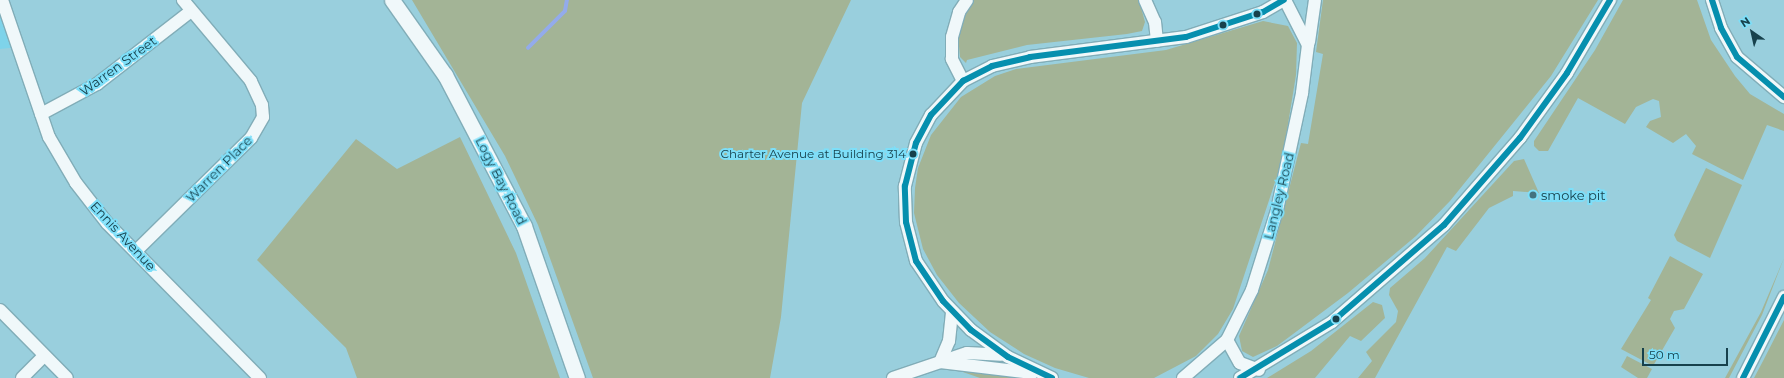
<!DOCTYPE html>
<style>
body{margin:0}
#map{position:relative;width:1784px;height:378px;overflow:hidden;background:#99cfdd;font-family:Montserrat,sans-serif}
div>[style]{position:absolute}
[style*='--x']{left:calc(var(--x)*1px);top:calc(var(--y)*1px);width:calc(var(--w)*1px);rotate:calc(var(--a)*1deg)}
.built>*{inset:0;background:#7ed3ea}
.green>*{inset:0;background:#a3b496}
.stream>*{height:3.5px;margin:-1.75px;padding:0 1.75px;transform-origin:1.75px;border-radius:1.75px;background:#93abeb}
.roads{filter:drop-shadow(1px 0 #81adb8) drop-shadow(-1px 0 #81adb8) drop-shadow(0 1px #81adb8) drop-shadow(0 -1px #81adb8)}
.minor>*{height:12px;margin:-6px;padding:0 6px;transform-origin:6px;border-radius:6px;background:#f0f8fa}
.major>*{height:15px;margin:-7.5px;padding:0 7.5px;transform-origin:7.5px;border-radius:7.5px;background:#f0f8fa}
.bus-1>*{height:6px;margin:-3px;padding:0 3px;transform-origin:3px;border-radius:3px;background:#068fae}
.dots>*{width:11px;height:11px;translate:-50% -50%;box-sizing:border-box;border:2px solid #7ddff9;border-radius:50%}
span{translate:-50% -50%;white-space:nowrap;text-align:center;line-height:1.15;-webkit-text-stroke:4px #7ddff9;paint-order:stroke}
.bus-label{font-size:12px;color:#17414c}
.right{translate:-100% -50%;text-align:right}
.street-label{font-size:13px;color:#17414c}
.poi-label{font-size:13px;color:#17414c}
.left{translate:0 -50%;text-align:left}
.north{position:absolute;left:1732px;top:12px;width:40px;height:40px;-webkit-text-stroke:3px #7ddff9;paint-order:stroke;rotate:326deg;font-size:11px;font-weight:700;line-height:16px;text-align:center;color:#17414c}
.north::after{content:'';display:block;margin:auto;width:14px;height:18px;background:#17414c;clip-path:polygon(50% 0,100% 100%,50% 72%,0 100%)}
.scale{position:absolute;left:1642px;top:348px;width:86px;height:18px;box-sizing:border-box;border:2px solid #17414c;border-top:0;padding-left:5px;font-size:12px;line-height:14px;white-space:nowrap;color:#17414c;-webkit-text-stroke:3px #7ddff9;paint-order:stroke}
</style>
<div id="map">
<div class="built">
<div style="clip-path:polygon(0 0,18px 47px,0 49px)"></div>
</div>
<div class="green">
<div style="clip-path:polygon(412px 0,851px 0,802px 103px,781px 317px,770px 378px,593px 378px,538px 225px,505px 156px)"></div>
<div style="clip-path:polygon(974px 0,1139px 0,1145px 22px,1142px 31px,1127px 34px,1027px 45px,967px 60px,966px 63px,960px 57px,958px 36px,960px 22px)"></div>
<div style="clip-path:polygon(1323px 0,1598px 0,1551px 76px,1450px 201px,1416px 236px,1348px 293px,1277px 346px,1253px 357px,1242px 351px,1239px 336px,1268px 270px,1301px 143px,1308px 144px,1323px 54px,1316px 52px)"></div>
<div style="clip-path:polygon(1623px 0,1697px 0,1711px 40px,1735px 76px,1750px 94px,1784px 114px,1784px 131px,1767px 125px,1743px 180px,1692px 154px,1696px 146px,1686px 134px,1673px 143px,1646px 127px,1650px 121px,1661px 117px,1659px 101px,1653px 99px,1636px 107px,1625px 124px,1578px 98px,1548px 151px,1539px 151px,1534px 146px,1534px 141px,1595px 50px)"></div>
<div style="clip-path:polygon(1263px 21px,1288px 26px,1297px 43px,1296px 75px,1282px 161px,1233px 309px,1218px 334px,1196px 356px,1154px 378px,1089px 378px,1055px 368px,1024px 354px,990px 332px,959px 303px,937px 275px,923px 249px,914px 213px,915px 188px,918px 168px,931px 135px,961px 97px,995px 76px,1016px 69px,1166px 50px)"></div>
<div style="clip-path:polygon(460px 137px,516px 253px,560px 378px,357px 378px,346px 348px,257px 260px,356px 139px,397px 169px)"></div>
<div style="clip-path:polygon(1524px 159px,1539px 193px,1513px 191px,1513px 196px,1489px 208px,1456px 251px,1447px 247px,1375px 378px,1358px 378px,1372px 361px,1366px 352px,1396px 322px,1398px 311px,1389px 295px,1390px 288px,1425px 258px,1514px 161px)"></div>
<div style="clip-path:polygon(1706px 168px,1742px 185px,1710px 258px,1677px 241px,1674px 235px)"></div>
<div style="clip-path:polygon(1670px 256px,1703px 274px,1684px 309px,1674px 311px,1670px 319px,1675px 328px,1653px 366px,1621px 349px,1651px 300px,1648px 298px)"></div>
<div style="clip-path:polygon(1784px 258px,1762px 315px,1729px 378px,1725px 378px,1761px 312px)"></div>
<div style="clip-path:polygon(1373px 302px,1382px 305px,1385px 318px,1361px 341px,1350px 336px,1315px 378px,1267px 378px,1311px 351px)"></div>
<div style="clip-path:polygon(1784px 320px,1784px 378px,1754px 378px,1763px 361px)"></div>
<div style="clip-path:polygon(1627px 356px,1652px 369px,1647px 378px,1638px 378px,1621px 367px)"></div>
<div style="clip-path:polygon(969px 369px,1007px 376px,1016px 378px,980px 378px,960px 371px)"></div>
</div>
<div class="stream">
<div style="--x:528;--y:48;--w:52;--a:-45"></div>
<div style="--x:565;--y:11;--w:11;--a:-80"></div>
</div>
<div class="roads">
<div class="minor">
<div style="--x:2;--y:0;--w:145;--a:71.1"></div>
<div style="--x:49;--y:137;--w:53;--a:59.6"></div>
<div style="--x:76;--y:183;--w:51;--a:52.2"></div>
<div style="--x:107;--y:223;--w:218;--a:45.4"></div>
<div style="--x:1145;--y:0;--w:24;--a:66"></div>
<div style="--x:1155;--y:22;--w:19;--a:84"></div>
<div style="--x:1712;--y:0;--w:29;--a:72"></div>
<div style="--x:1721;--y:28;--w:33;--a:61"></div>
<div style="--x:1737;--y:57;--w:62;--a:40.4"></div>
<div style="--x:1309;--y:42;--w:42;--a:-81.9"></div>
<div style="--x:963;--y:81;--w:25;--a:-117"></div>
<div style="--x:952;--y:59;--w:22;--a:-90"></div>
<div style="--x:952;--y:37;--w:26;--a:-74"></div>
<div style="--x:959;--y:12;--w:14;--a:-56"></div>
<div style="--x:41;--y:114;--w:64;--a:-28.2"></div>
<div style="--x:97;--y:84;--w:119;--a:-37.8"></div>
<div style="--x:136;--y:251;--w:161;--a:-44.5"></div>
<div style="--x:251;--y:138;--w:24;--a:-60"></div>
<div style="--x:263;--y:117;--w:12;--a:-95"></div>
<div style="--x:262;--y:105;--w:26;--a:-115"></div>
<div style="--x:251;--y:81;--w:106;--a:-130"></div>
<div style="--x:0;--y:310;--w:95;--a:45.4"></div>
<div style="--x:1227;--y:340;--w:26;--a:61"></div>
<div style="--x:1240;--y:363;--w:20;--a:20"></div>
<div style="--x:940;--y:362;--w:93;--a:6.8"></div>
<div style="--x:940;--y:362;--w:23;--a:-67"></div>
<div style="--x:949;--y:341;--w:29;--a:-84"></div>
<div style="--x:22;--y:378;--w:31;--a:-45"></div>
<div style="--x:893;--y:378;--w:78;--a:-18.7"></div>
<div style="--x:967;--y:353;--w:34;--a:3"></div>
<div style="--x:1052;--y:378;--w:49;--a:-154.5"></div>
<div style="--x:1008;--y:357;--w:46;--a:-143.9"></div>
<div style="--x:971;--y:330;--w:40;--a:-134"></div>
<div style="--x:943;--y:301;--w:48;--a:-124"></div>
<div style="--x:916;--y:261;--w:40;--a:-104.4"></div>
<div style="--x:906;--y:222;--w:36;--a:-92"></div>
<div style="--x:905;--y:186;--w:44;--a:-75.7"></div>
<div style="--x:916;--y:143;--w:32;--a:-62"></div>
<div style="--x:931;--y:115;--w:47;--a:-46.7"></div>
<div style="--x:963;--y:81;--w:33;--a:-27"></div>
<div style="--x:992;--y:66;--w:39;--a:-13"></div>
<div style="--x:1030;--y:57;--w:157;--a:-7.3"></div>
<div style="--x:1186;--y:37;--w:81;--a:-18"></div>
<div style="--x:1263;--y:12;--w:24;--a:-30"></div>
<div style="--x:1183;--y:378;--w:58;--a:-40.8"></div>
<div style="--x:1227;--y:340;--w:56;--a:-63.4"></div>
<div style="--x:1252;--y:290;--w:84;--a:-72.6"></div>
<div style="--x:1277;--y:210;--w:120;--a:-77.9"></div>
<div style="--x:1302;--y:93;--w:48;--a:-82.9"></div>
<div style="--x:1308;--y:45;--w:51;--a:-117.1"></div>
<div style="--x:1240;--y:378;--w:108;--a:-31.3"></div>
<div style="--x:1332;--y:322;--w:148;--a:-40.9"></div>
<div style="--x:1444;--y:225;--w:116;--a:-48.9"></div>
<div style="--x:1520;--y:138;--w:80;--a:-54.1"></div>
<div style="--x:1567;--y:73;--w:85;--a:-59.5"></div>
<div style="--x:1743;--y:378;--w:91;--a:-63.2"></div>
</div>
<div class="major">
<div style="--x:392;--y:0;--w:92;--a:54.8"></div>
<div style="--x:445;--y:75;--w:170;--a:62.4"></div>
<div style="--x:524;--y:226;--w:161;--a:70.8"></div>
</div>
</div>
<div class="bus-1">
<div style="--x:1712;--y:0;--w:29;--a:72"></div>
<div style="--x:1721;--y:28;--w:33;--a:61"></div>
<div style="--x:1737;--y:57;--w:62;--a:40.4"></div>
<div style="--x:1052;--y:378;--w:49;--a:-154.5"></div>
<div style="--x:1008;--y:357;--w:46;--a:-143.9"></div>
<div style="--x:971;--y:330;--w:40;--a:-134"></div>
<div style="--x:943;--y:301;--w:48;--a:-124"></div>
<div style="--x:916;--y:261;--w:40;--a:-104.4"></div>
<div style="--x:906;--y:222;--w:36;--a:-92"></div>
<div style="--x:905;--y:186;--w:44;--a:-75.7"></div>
<div style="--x:916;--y:143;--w:32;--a:-62"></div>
<div style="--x:931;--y:115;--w:47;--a:-46.7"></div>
<div style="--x:963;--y:81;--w:33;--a:-27"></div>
<div style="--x:992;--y:66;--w:39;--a:-13"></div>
<div style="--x:1030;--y:57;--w:157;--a:-7.3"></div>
<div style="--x:1186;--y:37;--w:81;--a:-18"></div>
<div style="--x:1263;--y:12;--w:24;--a:-30"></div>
<div style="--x:1240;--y:378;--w:108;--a:-31.3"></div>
<div style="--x:1332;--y:322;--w:148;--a:-40.9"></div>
<div style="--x:1444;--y:225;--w:116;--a:-48.9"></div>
<div style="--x:1520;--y:138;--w:80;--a:-54.1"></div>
<div style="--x:1567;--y:73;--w:85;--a:-59.5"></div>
<div style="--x:1743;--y:378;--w:91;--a:-63.2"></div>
</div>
<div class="dots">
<div style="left:1257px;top:14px;background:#17414c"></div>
<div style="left:1223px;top:25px;background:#17414c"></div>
<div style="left:913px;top:154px;background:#17414c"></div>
<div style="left:1533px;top:195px;background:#44737f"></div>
<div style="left:1336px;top:319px;background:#17414c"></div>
</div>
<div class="bus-label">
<span class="right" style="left:906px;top:154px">Charter Avenue at Building 314</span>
</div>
<div class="street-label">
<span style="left:118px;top:66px;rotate:-36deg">Warren Street</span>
<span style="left:219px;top:169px;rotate:-45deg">Warren Place</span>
<span style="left:501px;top:181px;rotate:63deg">Logy Bay Road</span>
<span style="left:1279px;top:196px;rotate:-76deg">Langley Road</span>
<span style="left:123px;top:236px;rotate:47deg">Ennis Avenue</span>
</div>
<div class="poi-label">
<span class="left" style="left:1541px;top:195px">smoke pit</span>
</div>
<div class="north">N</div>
<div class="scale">50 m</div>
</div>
